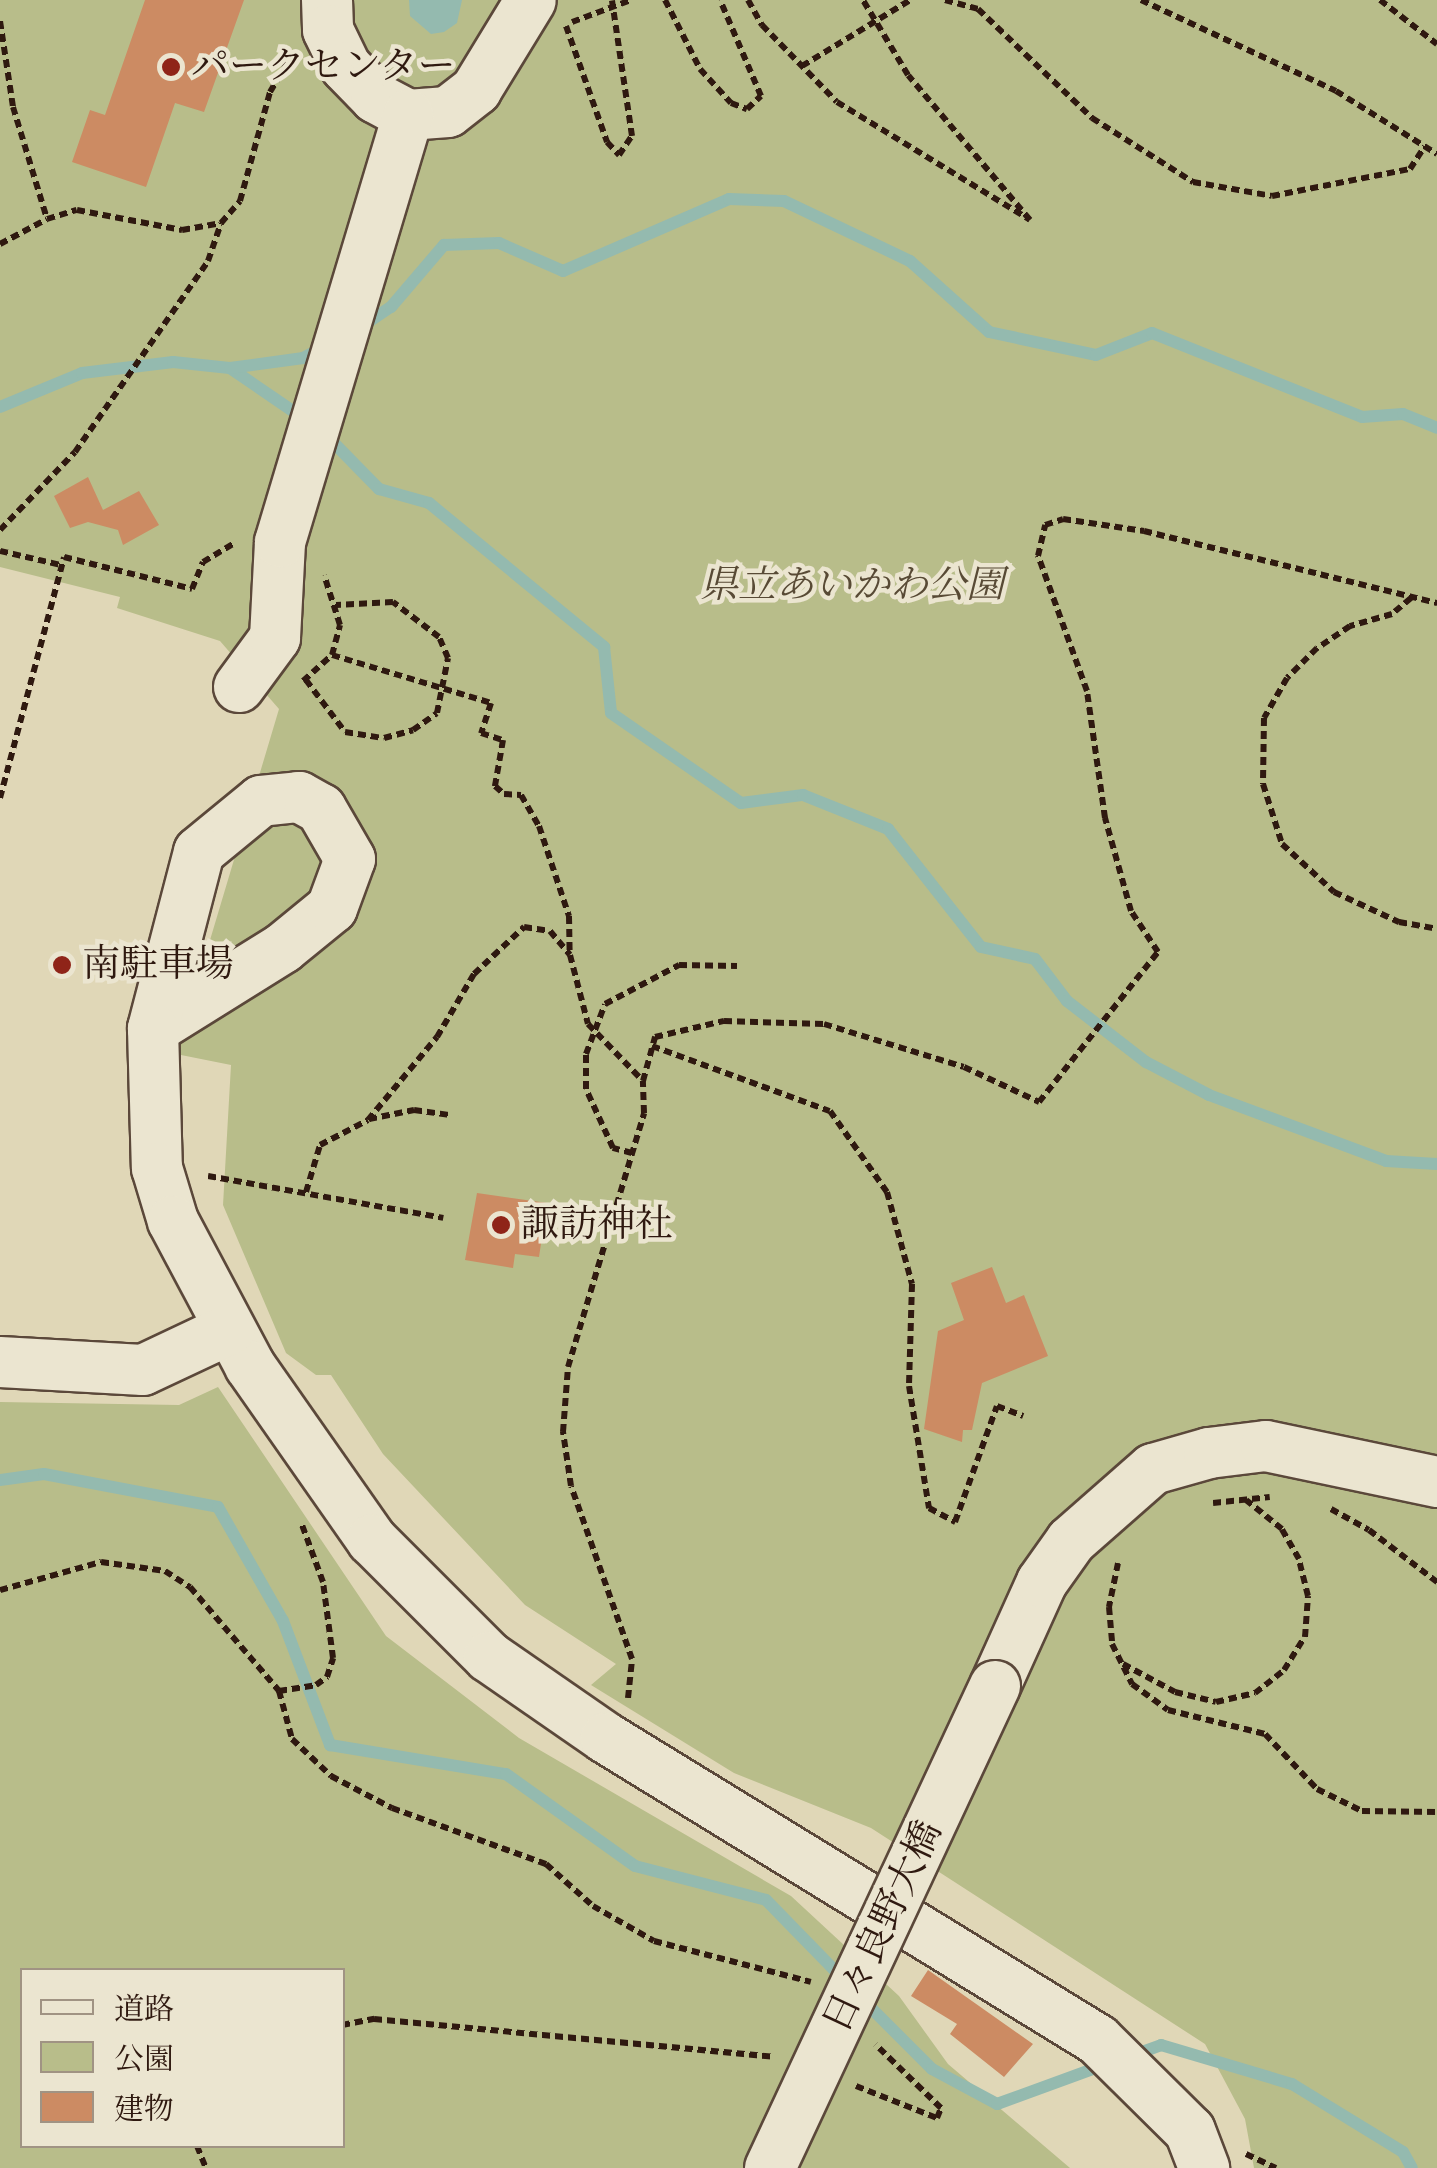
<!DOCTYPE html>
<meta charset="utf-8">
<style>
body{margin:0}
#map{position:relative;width:1437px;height:2168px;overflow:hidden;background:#e0d7b7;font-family:Cardo,"Noto Serif JP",serif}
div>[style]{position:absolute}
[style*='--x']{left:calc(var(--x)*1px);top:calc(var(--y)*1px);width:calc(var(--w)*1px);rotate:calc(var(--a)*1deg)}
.green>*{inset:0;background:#b8bd8a}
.water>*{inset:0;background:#94baaf}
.stream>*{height:12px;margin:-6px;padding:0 6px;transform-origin:6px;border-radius:6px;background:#94baaf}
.building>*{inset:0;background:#cc8b63}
.path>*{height:6px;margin-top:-3px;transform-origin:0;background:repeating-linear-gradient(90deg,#2f1910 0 8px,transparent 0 13px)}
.roads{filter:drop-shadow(2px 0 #5b483a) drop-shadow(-2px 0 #5b483a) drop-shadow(0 2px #5b483a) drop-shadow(0 -2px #5b483a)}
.minor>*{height:50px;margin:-25px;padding:0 25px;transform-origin:25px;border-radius:25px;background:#ebe5d0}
.bridges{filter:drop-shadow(2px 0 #5b483a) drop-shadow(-2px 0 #5b483a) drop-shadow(0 2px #5b483a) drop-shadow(0 -2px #5b483a)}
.minor-bridge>*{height:50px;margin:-25px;padding:0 25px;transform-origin:25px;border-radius:25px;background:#ebe5d0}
.dots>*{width:28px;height:28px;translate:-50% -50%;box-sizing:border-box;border:5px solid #ebe5d0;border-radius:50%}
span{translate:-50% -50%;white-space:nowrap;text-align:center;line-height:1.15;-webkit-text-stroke:9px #ebe5d0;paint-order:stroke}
.poi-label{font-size:38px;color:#2f1910}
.left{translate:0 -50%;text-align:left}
.park-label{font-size:38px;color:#584a35;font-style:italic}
.street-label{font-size:38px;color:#2f1910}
.legend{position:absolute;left:20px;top:1968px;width:325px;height:180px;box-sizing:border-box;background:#ebe5d0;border:2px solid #a09383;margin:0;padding:12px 18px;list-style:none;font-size:30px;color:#2f1910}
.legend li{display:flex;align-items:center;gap:20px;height:50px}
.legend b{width:50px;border:2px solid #a09383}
</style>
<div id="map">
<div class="green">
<div style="clip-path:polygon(0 0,1437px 0,1437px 2168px,1254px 2168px,1245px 2119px,1205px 2044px,871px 1828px,734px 1773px,591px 1685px,616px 1664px,525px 1605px,383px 1454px,331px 1375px,316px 1375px,286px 1353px,223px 1205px,231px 1065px,176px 1054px,279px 709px,220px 641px,117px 608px,120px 597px,0 567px)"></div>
<div style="clip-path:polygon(evenodd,218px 1387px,386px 1636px,519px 1738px,791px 1896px,899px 1996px,948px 2064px,1070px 2168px,0 2168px,0 1402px,179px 1405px,218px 1387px,22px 1970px,342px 1970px,342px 2146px,22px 2146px,22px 1970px)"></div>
</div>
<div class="water">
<div style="clip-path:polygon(462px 0,457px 23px,444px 32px,431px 34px,410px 16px,409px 0)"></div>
</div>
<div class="stream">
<div style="--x:358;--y:329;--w:40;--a:-34"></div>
<div style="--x:391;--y:307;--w:82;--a:-49.5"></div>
<div style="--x:444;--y:245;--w:55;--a:-2.1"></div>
<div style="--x:499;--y:243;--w:70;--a:23.6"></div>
<div style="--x:563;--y:271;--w:181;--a:-23.4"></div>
<div style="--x:729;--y:199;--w:55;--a:2.1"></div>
<div style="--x:784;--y:201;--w:140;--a:25.5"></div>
<div style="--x:910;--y:261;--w:106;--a:41.9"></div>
<div style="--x:989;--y:332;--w:109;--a:12.1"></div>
<div style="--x:1096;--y:355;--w:60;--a:-21.4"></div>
<div style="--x:1152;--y:333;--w:226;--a:21.8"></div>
<div style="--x:1362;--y:417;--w:41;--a:-4.2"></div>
<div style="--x:1403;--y:414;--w:37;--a:22"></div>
<div style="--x:230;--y:368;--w:92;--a:34.4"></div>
<div style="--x:0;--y:407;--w:89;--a:-22.5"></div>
<div style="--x:82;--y:373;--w:92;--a:-6.9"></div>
<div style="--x:173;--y:362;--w:57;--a:6"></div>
<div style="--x:230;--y:368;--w:74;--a:-7.8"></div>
<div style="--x:303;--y:358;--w:21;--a:-28"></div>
<div style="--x:326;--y:435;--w:76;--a:45.5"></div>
<div style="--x:379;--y:489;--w:52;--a:15.6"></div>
<div style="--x:429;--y:503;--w:227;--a:39.4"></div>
<div style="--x:604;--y:647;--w:66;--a:83.9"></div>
<div style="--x:611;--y:713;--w:158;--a:34.7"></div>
<div style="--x:741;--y:803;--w:63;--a:-7.4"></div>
<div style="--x:803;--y:795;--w:92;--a:21.8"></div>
<div style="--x:888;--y:829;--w:150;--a:51.8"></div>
<div style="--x:981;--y:947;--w:55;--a:12.5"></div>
<div style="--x:1035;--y:959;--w:53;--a:52.7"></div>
<div style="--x:1067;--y:1001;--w:100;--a:37.7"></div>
<div style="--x:1146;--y:1062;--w:71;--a:27.6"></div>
<div style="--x:1209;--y:1095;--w:189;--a:20.4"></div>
<div style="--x:1386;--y:1161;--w:51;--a:3.4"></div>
<div style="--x:0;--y:1480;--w:44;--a:-7.8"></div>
<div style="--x:44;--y:1474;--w:177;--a:10.7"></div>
<div style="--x:218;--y:1507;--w:131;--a:60.3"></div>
<div style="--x:283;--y:1621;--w:133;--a:69.2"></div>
<div style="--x:330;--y:1745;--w:178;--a:9.4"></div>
<div style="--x:506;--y:1774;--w:158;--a:35.5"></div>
<div style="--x:635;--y:1866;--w:135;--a:14.5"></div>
<div style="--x:766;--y:1900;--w:113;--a:45.7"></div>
<div style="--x:862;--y:1999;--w:99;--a:45"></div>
<div style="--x:932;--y:2069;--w:74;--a:28.3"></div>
<div style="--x:997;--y:2104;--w:117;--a:-20"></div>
<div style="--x:1131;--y:2056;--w:32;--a:-20"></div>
<div style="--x:1161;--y:2045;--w:137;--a:16.6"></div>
<div style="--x:1292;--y:2084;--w:130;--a:31.5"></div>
<div style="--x:1403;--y:2152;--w:18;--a:61"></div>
</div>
<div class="building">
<div style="clip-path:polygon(145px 0,244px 0,204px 112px,175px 103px,146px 187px,72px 162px,90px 110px,105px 115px)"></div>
<div style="clip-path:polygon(88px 477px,103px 510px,139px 491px,159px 525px,123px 545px,118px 530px,88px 522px,70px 528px,54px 496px)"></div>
<div style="clip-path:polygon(477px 1193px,547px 1203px,539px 1257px,515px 1254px,513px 1268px,465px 1260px)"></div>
<div style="clip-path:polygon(992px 1267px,1006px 1303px,1024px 1295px,1048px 1356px,982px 1383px,972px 1430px,963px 1430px,962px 1442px,924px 1429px,938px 1331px,964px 1320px,951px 1283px)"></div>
<div style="clip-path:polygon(928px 1970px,1033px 2044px,1004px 2077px,950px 2034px,957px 2024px,911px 1996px)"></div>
</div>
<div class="path">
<div style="--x:665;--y:0;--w:77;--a:63.1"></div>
<div style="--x:700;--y:69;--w:46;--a:47.6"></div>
<div style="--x:731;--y:103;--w:17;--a:21"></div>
<div style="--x:747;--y:109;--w:19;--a:-43"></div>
<div style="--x:761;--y:96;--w:104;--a:-113.1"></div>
<div style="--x:748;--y:0;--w:29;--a:61"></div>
<div style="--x:762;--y:25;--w:107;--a:45.8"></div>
<div style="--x:837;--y:102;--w:226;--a:31.4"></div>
<div style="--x:1030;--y:220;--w:189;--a:-130.1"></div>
<div style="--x:908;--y:75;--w:87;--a:-121"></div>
<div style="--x:945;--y:0;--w:34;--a:15"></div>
<div style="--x:978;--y:9;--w:158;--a:43.7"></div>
<div style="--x:1092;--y:118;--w:120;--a:32.4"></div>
<div style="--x:1193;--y:182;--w:80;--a:10"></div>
<div style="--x:1272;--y:196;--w:141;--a:-11.1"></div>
<div style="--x:1410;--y:169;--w:27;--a:-57"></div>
<div style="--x:1141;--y:0;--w:215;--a:25"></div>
<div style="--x:1336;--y:91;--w:119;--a:32"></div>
<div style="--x:1380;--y:0;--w:72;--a:37.7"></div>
<div style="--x:0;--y:21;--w:87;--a:81.4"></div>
<div style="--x:13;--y:107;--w:117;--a:73.1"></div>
<div style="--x:47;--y:219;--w:31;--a:-17"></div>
<div style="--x:77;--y:210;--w:107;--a:10.8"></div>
<div style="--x:182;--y:230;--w:40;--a:-10"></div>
<div style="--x:221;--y:223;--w:29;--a:-49"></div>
<div style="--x:240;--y:201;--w:113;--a:-74.6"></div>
<div style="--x:270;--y:92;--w:43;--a:-59.3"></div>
<div style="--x:572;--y:22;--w:63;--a:-20.4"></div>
<div style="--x:566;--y:26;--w:123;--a:70.5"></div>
<div style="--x:607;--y:142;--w:18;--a:47"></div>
<div style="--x:619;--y:155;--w:23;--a:-56"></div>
<div style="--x:632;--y:136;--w:137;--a:-98.4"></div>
<div style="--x:802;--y:66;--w:127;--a:-31.4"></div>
<div style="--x:0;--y:244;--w:53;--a:-28"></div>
<div style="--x:0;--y:530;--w:108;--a:-46.1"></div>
<div style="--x:75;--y:452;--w:233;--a:-55.1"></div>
<div style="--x:208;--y:261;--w:40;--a:-71.1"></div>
<div style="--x:0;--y:551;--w:63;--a:12.9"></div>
<div style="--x:1411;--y:598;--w:25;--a:140"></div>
<div style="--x:1392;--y:614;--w:44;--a:164.1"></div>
<div style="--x:1350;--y:626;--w:40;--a:146"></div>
<div style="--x:1317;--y:648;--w:42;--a:135"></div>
<div style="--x:1287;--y:678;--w:46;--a:119.9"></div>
<div style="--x:1264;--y:718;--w:66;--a:90.9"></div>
<div style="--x:1263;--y:784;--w:63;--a:72.4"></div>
<div style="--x:1282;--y:844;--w:71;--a:42.7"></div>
<div style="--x:1334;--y:892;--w:72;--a:24.8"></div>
<div style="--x:1399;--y:922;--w:39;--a:10"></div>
<div style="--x:332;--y:655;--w:166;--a:16.8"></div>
<div style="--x:491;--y:703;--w:32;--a:108"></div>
<div style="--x:481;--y:733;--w:23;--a:18"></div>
<div style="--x:503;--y:740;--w:47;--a:99.9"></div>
<div style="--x:495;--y:786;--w:12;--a:42"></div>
<div style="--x:504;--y:794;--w:17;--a:3"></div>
<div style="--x:521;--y:795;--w:36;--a:60"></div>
<div style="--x:539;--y:826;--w:95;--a:71.6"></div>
<div style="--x:569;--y:916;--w:39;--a:89"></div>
<div style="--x:570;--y:955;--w:71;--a:75.4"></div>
<div style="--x:588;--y:1024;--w:78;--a:46"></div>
<div style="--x:306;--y:680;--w:65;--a:53.1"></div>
<div style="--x:345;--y:732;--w:39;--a:9"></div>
<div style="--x:384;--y:738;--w:30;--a:-15"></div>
<div style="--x:413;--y:730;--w:29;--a:-35"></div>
<div style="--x:437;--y:713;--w:56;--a:-78.7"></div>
<div style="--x:448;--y:658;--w:23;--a:-113"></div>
<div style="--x:439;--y:637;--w:58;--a:-142.7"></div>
<div style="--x:393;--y:602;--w:57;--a:177"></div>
<div style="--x:303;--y:681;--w:39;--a:-42"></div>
<div style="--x:332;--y:655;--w:31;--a:-75"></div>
<div style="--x:340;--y:625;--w:52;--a:-107.7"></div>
<div style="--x:0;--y:798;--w:249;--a:-75.1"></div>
<div style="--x:64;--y:557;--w:132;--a:14"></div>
<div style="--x:192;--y:589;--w:29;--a:-68"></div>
<div style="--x:203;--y:562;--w:37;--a:-31"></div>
<div style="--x:652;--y:1046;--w:189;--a:20.1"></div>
<div style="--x:830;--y:1111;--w:99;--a:54.9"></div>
<div style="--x:887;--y:1192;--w:95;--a:74.8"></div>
<div style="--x:912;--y:1284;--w:102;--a:91.7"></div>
<div style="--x:909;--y:1386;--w:124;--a:80.7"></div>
<div style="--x:929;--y:1508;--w:30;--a:28"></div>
<div style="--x:955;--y:1522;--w:123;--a:-70.1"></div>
<div style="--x:997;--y:1406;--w:28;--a:21"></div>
<div style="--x:369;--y:1119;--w:46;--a:-11.3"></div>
<div style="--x:414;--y:1110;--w:35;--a:8"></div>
<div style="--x:632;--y:1153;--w:20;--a:-165"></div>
<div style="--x:613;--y:1148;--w:65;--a:-114.6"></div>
<div style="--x:586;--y:1089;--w:35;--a:-90"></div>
<div style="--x:586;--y:1054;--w:53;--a:-69.2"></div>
<div style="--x:605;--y:1004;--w:84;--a:-27.8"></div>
<div style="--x:679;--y:965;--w:58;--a:1"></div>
<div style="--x:208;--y:1176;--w:239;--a:10.1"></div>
<div style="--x:306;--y:1192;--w:49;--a:-73.4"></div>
<div style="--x:320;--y:1145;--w:54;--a:-27.5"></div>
<div style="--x:368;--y:1120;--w:108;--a:-50.3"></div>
<div style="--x:437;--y:1037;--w:73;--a:-59.6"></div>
<div style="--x:474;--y:974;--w:69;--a:-43.2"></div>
<div style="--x:524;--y:927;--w:26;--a:9"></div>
<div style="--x:550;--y:931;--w:31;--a:50"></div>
<div style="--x:1213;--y:1503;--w:57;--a:-6"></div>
<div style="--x:1331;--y:1509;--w:43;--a:28.9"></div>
<div style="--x:1369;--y:1530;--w:86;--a:37.4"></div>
<div style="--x:1118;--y:1563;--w:45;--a:101.6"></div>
<div style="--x:1109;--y:1607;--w:37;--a:85"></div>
<div style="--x:1112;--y:1644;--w:45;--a:63.4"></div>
<div style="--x:1132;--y:1684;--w:44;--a:35.8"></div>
<div style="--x:1168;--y:1710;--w:100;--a:13.9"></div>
<div style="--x:1265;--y:1734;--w:76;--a:46.6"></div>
<div style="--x:1317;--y:1789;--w:50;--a:26.1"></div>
<div style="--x:1362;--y:1811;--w:75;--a:0.8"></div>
<div style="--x:0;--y:1590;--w:105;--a:-15.5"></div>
<div style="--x:101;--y:1562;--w:65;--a:8"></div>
<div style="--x:165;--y:1571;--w:30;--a:33"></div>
<div style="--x:190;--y:1587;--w:137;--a:49.4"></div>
<div style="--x:279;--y:1691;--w:50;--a:74.8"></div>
<div style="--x:292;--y:1739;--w:54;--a:43.5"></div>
<div style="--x:331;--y:1776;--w:69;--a:27.7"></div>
<div style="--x:392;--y:1808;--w:164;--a:20"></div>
<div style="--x:546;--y:1864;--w:63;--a:41.8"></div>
<div style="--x:593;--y:1906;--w:70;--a:29.8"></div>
<div style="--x:654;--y:1941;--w:162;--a:14.6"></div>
<div style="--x:1123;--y:1664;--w:59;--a:28.3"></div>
<div style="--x:1175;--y:1692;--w:42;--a:13.7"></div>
<div style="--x:1216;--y:1702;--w:40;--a:-13"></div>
<div style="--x:1255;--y:1693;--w:37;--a:-38"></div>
<div style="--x:1284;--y:1670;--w:39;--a:-58"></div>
<div style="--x:1305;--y:1637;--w:41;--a:-85.8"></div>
<div style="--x:1308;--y:1596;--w:38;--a:-104"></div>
<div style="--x:1299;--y:1559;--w:34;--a:-120"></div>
<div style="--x:1282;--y:1529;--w:46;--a:-141.1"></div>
<div style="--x:279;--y:1691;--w:37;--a:-9"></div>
<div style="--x:316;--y:1685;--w:14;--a:-36"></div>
<div style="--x:327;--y:1677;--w:20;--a:-72"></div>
<div style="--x:333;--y:1658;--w:77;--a:-97.5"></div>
<div style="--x:323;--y:1582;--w:61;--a:-110.2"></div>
<div style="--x:628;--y:1698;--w:39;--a:-84"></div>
<div style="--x:632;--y:1659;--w:183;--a:-109.4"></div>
<div style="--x:571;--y:1486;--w:55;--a:-98.4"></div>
<div style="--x:563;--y:1432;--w:65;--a:-85.6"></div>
<div style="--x:568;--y:1367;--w:265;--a:-73.3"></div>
<div style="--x:644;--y:1113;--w:32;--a:-92"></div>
<div style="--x:643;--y:1081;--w:46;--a:-74.7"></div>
<div style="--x:655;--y:1037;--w:71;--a:-13.1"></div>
<div style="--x:724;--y:1021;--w:100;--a:1.7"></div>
<div style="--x:824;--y:1024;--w:146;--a:17.1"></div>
<div style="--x:964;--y:1067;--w:83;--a:25"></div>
<div style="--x:1039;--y:1102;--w:191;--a:-51.6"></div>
<div style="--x:1158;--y:952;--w:49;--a:-123.4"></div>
<div style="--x:1131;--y:911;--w:97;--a:-105.6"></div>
<div style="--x:1105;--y:818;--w:128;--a:-98.1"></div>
<div style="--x:1087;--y:691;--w:144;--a:-109.9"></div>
<div style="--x:1038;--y:556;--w:32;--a:-77"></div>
<div style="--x:1045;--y:525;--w:19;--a:-18"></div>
<div style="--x:1063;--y:519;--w:82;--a:8.4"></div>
<div style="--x:1144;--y:531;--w:302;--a:13.8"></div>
<div style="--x:342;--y:2025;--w:33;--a:-11"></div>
<div style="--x:374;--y:2019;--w:402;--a:5.4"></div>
<div style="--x:856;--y:2086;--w:87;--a:21.6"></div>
<div style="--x:937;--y:2118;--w:11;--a:-68"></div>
<div style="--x:941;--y:2108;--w:91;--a:-135.9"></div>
<div style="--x:197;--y:2146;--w:24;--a:68"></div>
<div style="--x:1246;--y:2154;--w:33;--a:25"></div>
</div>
<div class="roads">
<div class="minor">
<div style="--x:327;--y:0;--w:30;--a:88"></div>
<div style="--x:328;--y:30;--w:41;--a:64.1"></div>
<div style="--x:346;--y:67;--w:43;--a:45.9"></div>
<div style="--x:376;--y:98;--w:36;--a:28"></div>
<div style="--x:408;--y:115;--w:40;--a:-4.3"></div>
<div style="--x:448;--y:112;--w:36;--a:-38"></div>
<div style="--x:476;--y:90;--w:105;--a:-58.6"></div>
<div style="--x:239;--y:687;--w:61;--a:-53.7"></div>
<div style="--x:275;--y:638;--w:96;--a:-87"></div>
<div style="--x:280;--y:542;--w:446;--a:-73.3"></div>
<div style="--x:153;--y:1029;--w:153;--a:-31.9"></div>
<div style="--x:283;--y:948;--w:63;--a:-39.2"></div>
<div style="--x:332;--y:908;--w:52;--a:-69.8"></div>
<div style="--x:350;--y:859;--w:58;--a:-120.1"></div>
<div style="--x:321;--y:809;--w:25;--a:-151"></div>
<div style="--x:299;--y:797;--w:38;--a:174"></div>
<div style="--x:261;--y:801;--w:80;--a:140.6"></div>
<div style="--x:199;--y:852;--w:183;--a:104.6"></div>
<div style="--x:153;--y:1029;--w:139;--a:88.4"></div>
<div style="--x:157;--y:1168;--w:55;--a:73.2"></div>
<div style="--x:173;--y:1221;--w:164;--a:62"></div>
<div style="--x:250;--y:1366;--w:213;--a:55"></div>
<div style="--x:372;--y:1540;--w:165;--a:45"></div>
<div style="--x:489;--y:1657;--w:142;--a:34.7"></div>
<div style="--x:606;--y:1738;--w:577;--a:31.54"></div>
<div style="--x:1098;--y:2040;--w:129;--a:44.7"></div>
<div style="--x:1190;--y:2131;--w:40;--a:69"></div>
<div style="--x:0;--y:1362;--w:143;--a:3.2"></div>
<div style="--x:143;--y:1370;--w:96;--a:-25.2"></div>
<div style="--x:995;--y:1686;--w:114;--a:-65.7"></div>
<div style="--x:1042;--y:1582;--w:50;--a:-54.7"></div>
<div style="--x:1071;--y:1541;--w:109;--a:-41.3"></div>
<div style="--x:1153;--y:1469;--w:58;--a:-15.9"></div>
<div style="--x:1209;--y:1453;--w:57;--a:-7"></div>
<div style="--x:1266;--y:1446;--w:175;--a:11.9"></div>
</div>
</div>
<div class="bridges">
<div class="minor-bridge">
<div style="--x:770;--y:2168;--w:532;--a:-64.98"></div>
</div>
</div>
<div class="dots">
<div style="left:171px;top:67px;background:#8f2418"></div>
<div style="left:62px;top:965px;background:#8f2418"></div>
<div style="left:501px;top:1225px;background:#8f2418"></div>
</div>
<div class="poi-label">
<span class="left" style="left:191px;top:67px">パークセンター</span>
<span class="left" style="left:82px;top:965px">南駐車場</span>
<span class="left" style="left:521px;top:1225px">諏訪神社</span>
</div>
<div class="park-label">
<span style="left:852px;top:586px">県立あいかわ公園</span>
</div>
<div class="street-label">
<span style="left:883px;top:1927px;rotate:-65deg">日々良野大橋</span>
</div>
<ul class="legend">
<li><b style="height:12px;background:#ebe5d0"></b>道路</li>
<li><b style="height:28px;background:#b8bd8a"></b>公園</li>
<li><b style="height:28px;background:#cc8b63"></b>建物</li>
</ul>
</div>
